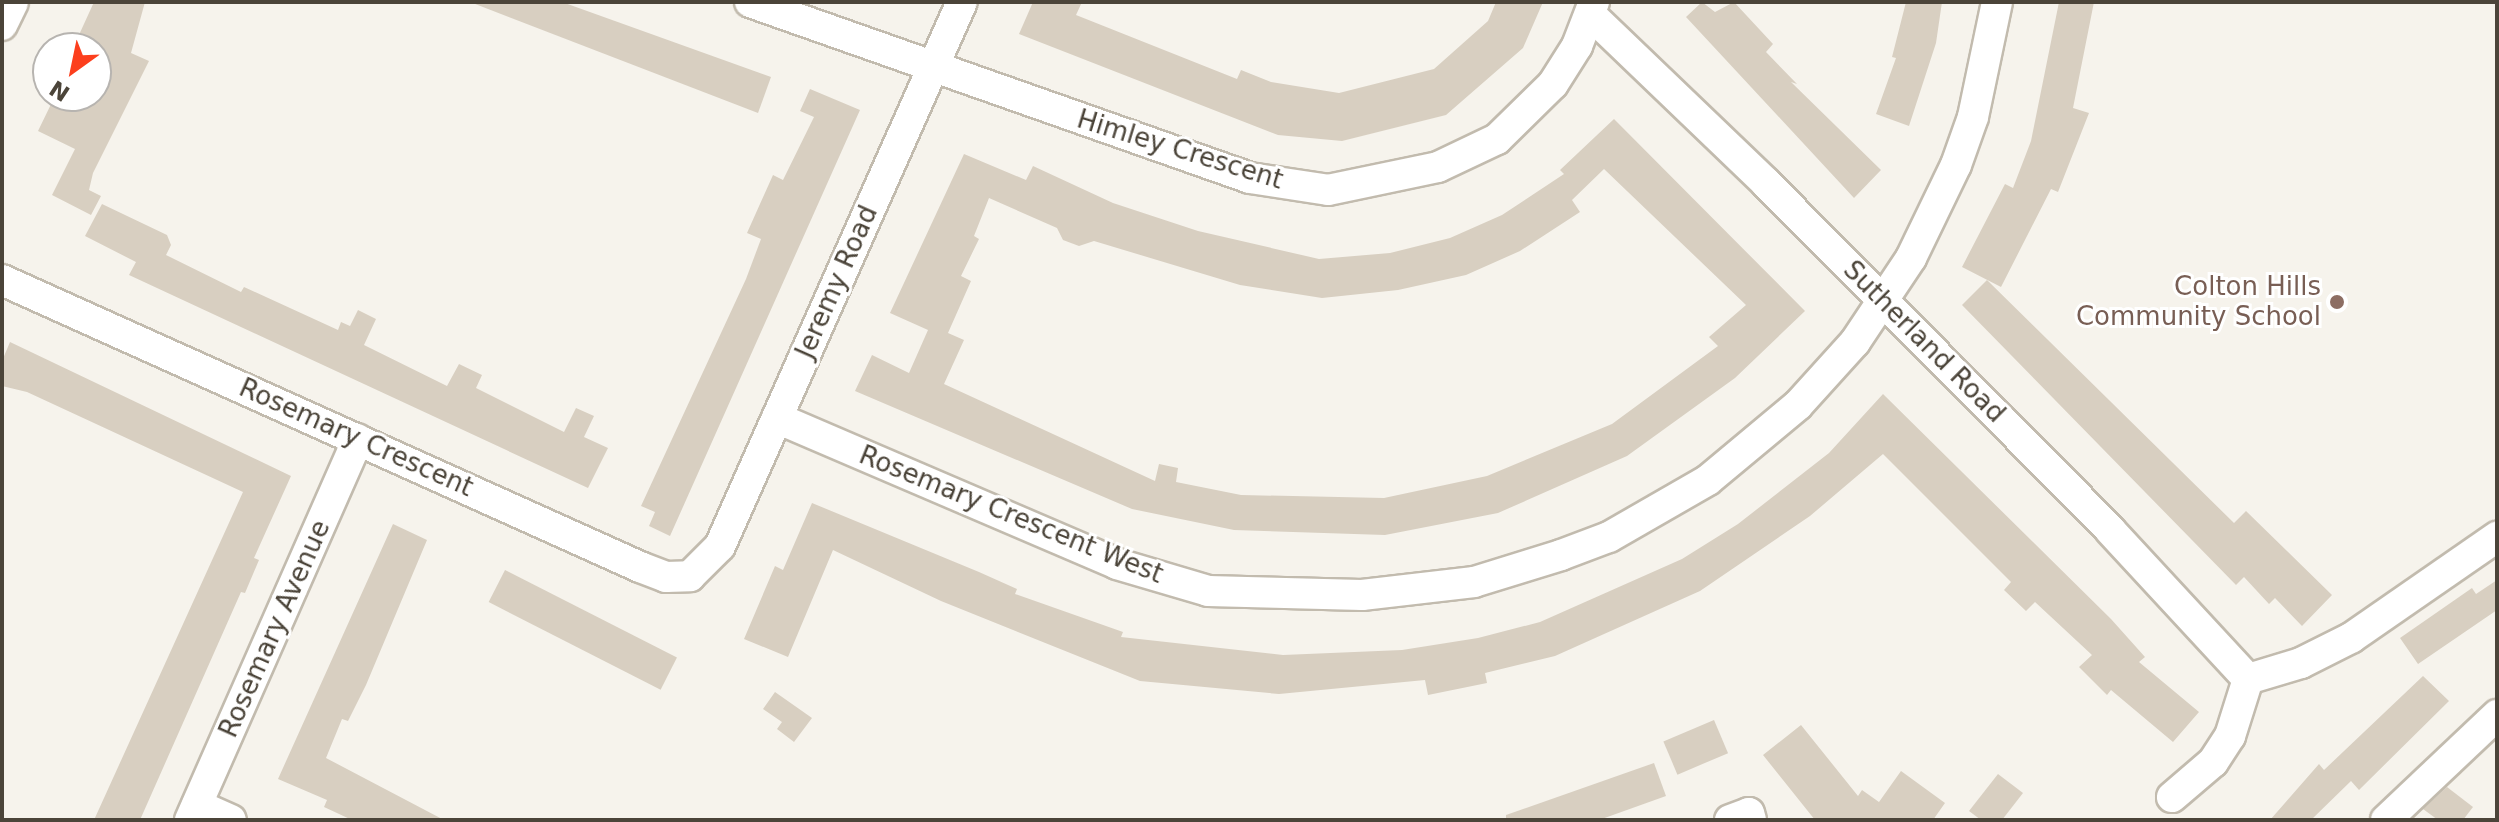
<!DOCTYPE html>
<style>
body{margin:0}
#map{position:relative;width:2499px;height:822px;overflow:hidden;background:#f6f3ec;font-family:"DejaVu Sans",sans-serif}
div>[style]{position:absolute}
[style*='--x']{left:calc(var(--x)*1px);top:calc(var(--y)*1px);width:calc(var(--w)*1px);rotate:calc(var(--a)*1deg)}
.building>*{inset:0;background:#d8cfc1;transform-origin:0 0}
.roads{filter:drop-shadow(2px 0 #c2bbae) drop-shadow(-2px 0 #c2bbae) drop-shadow(0 2px #c2bbae) drop-shadow(0 -2px #c2bbae)}
.street>*{height:30px;margin:-15px;padding:0 15px;transform-origin:15px;border-radius:15px;background:#fff}
.dots>*{width:22px;height:22px;translate:-50% -50%;box-sizing:border-box;border:4px solid #fff;border-radius:50%}
span{translate:-50% -50%;white-space:nowrap;text-align:center;line-height:1.15;-webkit-text-stroke:6px #fff;paint-order:stroke}
.street-label{font-size:26px;color:#4b4439}
.education-label{font-size:26px;color:#785e54}
.right{translate:-100% -50%;text-align:right}
.frame{position:absolute;inset:0;border:4px solid #4b4439;pointer-events:none}
.north{position:absolute;left:32px;top:32px;width:80px;height:80px;box-sizing:border-box;background:#fff;border:2px solid #b7b4b0;border-radius:50%;rotate:213deg;font-size:22px;font-weight:700;line-height:32px;text-align:center;color:#4b4439}
.north::after{content:'';display:block;margin:auto;width:28px;height:36px;background:#fc3f1d;clip-path:polygon(50% 0,100% 100%,50% 72%,0 100%)}
</style>
<div id="map">
<div class="building">
<div style="clip-path:polygon(94px 2px,145px 2px,131px 53px,149px 61px,93px 173px,89px 190px,101px 196px,91px 215px,52px 195px,75px 149px,38px 131px,55px 96px,96px 96px,96px 48px,73px 48px)"></div>
<div style="clip-path:polygon(470px 2px,562px 2px,771px 77px,758px 113px)"></div>
<div style="clip-path:polygon(1033px 2px,1082px 2px,1076px 15px,1237px 79px,1241px 70px,1271px 82px,1339px 93px,1434px 69px,1488px 21px,1496px 2px,1543px 2px,1523px 48px,1446px 115px,1342px 141px,1278px 135px,1019px 34px)"></div>
<div style="clip-path:polygon(1702px 2px,1715px 12px,1734px 2px,1773px 44px,1766px 52px,1797px 84px,1791px 82px,1881px 170px,1854px 198px,1686px 17px)"></div>
<div style="clip-path:polygon(1906px 2px,1942px 2px,1936px 43px,1909px 126px,1876px 114px,1896px 58px,1892px 57px)"></div>
<div style="clip-path:polygon(2059px 2px,2094px 2px,2073px 108px,2089px 113px,2058px 192px,2051px 189px,2001px 287px,1962px 267px,2005px 184px,2013px 188px,2031px 141px)"></div>
<div style="clip-path:polygon(810px 89px,860px 110px,670px 536px,649px 526px,655px 512px,641px 506px,746px 279px,761px 239px,747px 233px,773px 175px,783px 180px,814px 117px,800px 111px)"></div>
<div style="clip-path:polygon(evenodd,1614px 119px,1805px 311px,1735px 378px,1627px 456px,1498px 513px,1385px 535px,1234px 530px,1132px 509px,855px 391px,872px 355px,909px 373px,928px 330px,890px 313px,964px 154px,1026px 180px,1033px 166px,1113px 203px,1198px 231px,1319px 259px,1390px 253px,1450px 238px,1502px 215px,1564px 174px,1560px 170px,1614px 119px,1604px 169px,1746px 305px,1709px 337px,1718px 346px,1612px 424px,1487px 476px,1384px 498px,1241px 495px,1176px 482px,1178px 468px,1159px 464px,1155px 481px,944px 384px,964px 340px,948px 333px,971px 281px,961px 276px,979px 239px,974px 236px,989px 198px,1057px 228px,1063px 240px,1079px 246px,1094px 241px,1240px 285px,1322px 298px,1398px 290px,1466px 275px,1520px 251px,1580px 212px,1572px 200px,1604px 169px)"></div>
<div style="clip-path:polygon(102px 204px,167px 235px,171px 245px,166px 255px,241px 292px,244px 287px,338px 330px,341px 322px,350px 326px,358px 310px,376px 319px,364px 345px,447px 386px,459px 364px,482px 375px,476px 388px,564px 432px,576px 408px,594px 416px,584px 437px,608px 448px,588px 488px,129px 275px,136px 262px,85px 236px)"></div>
<div style="clip-path:polygon(1987px 280px,2234px 523px,2246px 511px,2332px 595px,2302px 626px,2275px 598px,2269px 604px,2244px 577px,2236px 585px,1962px 305px)"></div>
<div style="clip-path:polygon(10px 342px,291px 476px,254px 558px,259px 560px,245px 593px,241px 592px,140px 820px,94px 820px,243px 492px,27px 392px,2px 386px,2px 361px)"></div>
<div style="clip-path:polygon(1883px 394px,2111px 619px,2145px 657px,2139px 662px,2199px 712px,2173px 742px,2111px 690px,2107px 695px,2079px 667px,2092px 655px,2035px 602px,2026px 611px,2004px 590px,2011px 582px,1883px 454px,1810px 516px,1700px 591px,1555px 656px,1485px 673px,1487px 683px,1428px 695px,1425px 680px,1279px 694px,1140px 681px,941px 601px,833px 550px,788px 657px,744px 639px,775px 566px,783px 570px,812px 503px,979px 572px,1017px 589px,1015px 594px,1123px 632px,1121px 637px,1283px 655px,1402px 650px,1478px 638px,1540px 622px,1682px 559px,1738px 524px,1829px 453px)"></div>
<div style="clip-path:polygon(393px 524px,427px 540px,366px 685px,348px 721px,342px 719px,326px 758px,444px 820px,352px 820px,324px 807px,327px 800px,278px 779px)"></div>
<div style="left:505px;top:570px;width:193px;height:36px;rotate:27deg"></div>
<div style="clip-path:polygon(2497px 580px,2497px 610px,2418px 664px,2400px 638px,2472px 588px,2476px 594px)"></div>
<div style="clip-path:polygon(2423px 676px,2449px 701px,2359px 790px,2351px 781px,2311px 820px,2270px 820px,2319px 764px,2324px 770px)"></div>
<div style="clip-path:polygon(775px 692px,812px 718px,794px 742px,777px 729px,782px 722px,763px 709px)"></div>
<div style="left:1714px;top:720px;width:36px;height:55px;rotate:67deg"></div>
<div style="clip-path:polygon(1801px 725px,1858px 796px,1862px 790px,1879px 802px,1901px 771px,1945px 803px,1933px 820px,1815px 820px,1763px 755px)"></div>
<div style="clip-path:polygon(1654px 763px,1666px 796px,1599px 820px,1506px 820px,1506px 815px)"></div>
<div style="clip-path:polygon(1998px 774px,2023px 793px,2002px 820px,1981px 820px,1969px 811px)"></div>
<div style="clip-path:polygon(2447px 787px,2473px 807px,2463px 820px,2438px 820px,2423px 809px)"></div>
</div>
<div class="roads">
<div class="street">
<div style="--x:750;--y:2;--w:530;--a:19.39"></div>
<div style="--x:1250;--y:178;--w:79;--a:8.7"></div>
<div style="--x:1328;--y:190;--w:112;--a:-11.8"></div>
<div style="--x:1438;--y:167;--w:65;--a:-25.4"></div>
<div style="--x:1497;--y:139;--w:78;--a:-44.5"></div>
<div style="--x:1553;--y:84;--w:45;--a:-57.7"></div>
<div style="--x:1577;--y:46;--w:47;--a:-68.9"></div>
<div style="--x:1590;--y:14;--w:244;--a:43.8"></div>
<div style="--x:1766;--y:183;--w:489;--a:45.2"></div>
<div style="--x:2110;--y:530;--w:203;--a:47.2"></div>
<div style="--x:2248;--y:679;--w:60;--a:107.5"></div>
<div style="--x:2230;--y:736;--w:31;--a:123"></div>
<div style="--x:2213;--y:762;--w:54;--a:139.5"></div>
<div style="--x:2;--y:25;--w:25;--a:-64"></div>
<div style="--x:2;--y:280;--w:700;--a:24.22"></div>
<div style="--x:640;--y:567;--w:28;--a:21"></div>
<div style="--x:666;--y:577;--w:24;--a:-2"></div>
<div style="--x:690;--y:576;--w:42;--a:-45"></div>
<div style="--x:720;--y:546;--w:595;--a:-66.02"></div>
<div style="--x:777;--y:418;--w:370;--a:23.2"></div>
<div style="--x:1117;--y:564;--w:95;--a:16.5"></div>
<div style="--x:1208;--y:591;--w:154;--a:1.5"></div>
<div style="--x:1362;--y:595;--w:113;--a:-6.6"></div>
<div style="--x:1474;--y:582;--w:91;--a:-17.2"></div>
<div style="--x:1561;--y:555;--w:51;--a:-20.6"></div>
<div style="--x:1609;--y:537;--w:114;--a:-29.9"></div>
<div style="--x:1708;--y:480;--w:117;--a:-39.8"></div>
<div style="--x:1798;--y:405;--w:85;--a:-47.9"></div>
<div style="--x:1855;--y:342;--w:101;--a:-56.3"></div>
<div style="--x:1911;--y:258;--w:103;--a:-64.2"></div>
<div style="--x:1956;--y:165;--w:51;--a:-70.5"></div>
<div style="--x:1973;--y:117;--w:117;--a:-78.2"></div>
<div style="--x:2248;--y:679;--w:55;--a:-16.8"></div>
<div style="--x:2301;--y:663;--w:56;--a:-26.6"></div>
<div style="--x:2351;--y:638;--w:178;--a:-34.7"></div>
<div style="--x:197;--y:805;--w:37;--a:24"></div>
<div style="--x:190;--y:820;--w:416;--a:-66.2"></div>
<div style="--x:1730;--y:820;--w:20;--a:-20"></div>
<div style="--x:1749;--y:813;--w:7;--a:74"></div>
<div style="--x:2386;--y:820;--w:153;--a:-43.4"></div>
</div>
</div>
<div class="dots">
<div style="left:2337px;top:302px;background:#8d6e63"></div>
</div>
<div class="street-label">
<span style="left:1180px;top:150px;rotate:17deg">Himley Crescent</span>
<span style="left:837px;top:282px;rotate:-66deg">Jeremy Road</span>
<span style="left:1924px;top:342px;rotate:45deg">Sutherland Road</span>
<span style="left:356px;top:438px;rotate:24deg">Rosemary Crescent</span>
<span style="left:1011px;top:515px;rotate:22deg">Rosemary Crescent West</span>
<span style="left:275px;top:629px;rotate:-66deg">Rosemary Avenue</span>
</div>
<div class="education-label">
<span class="right" style="left:2321px;top:302px">Colton Hills<br>Community School</span>
</div>
<div class="frame"></div>
<div class="north">N</div>
</div>
